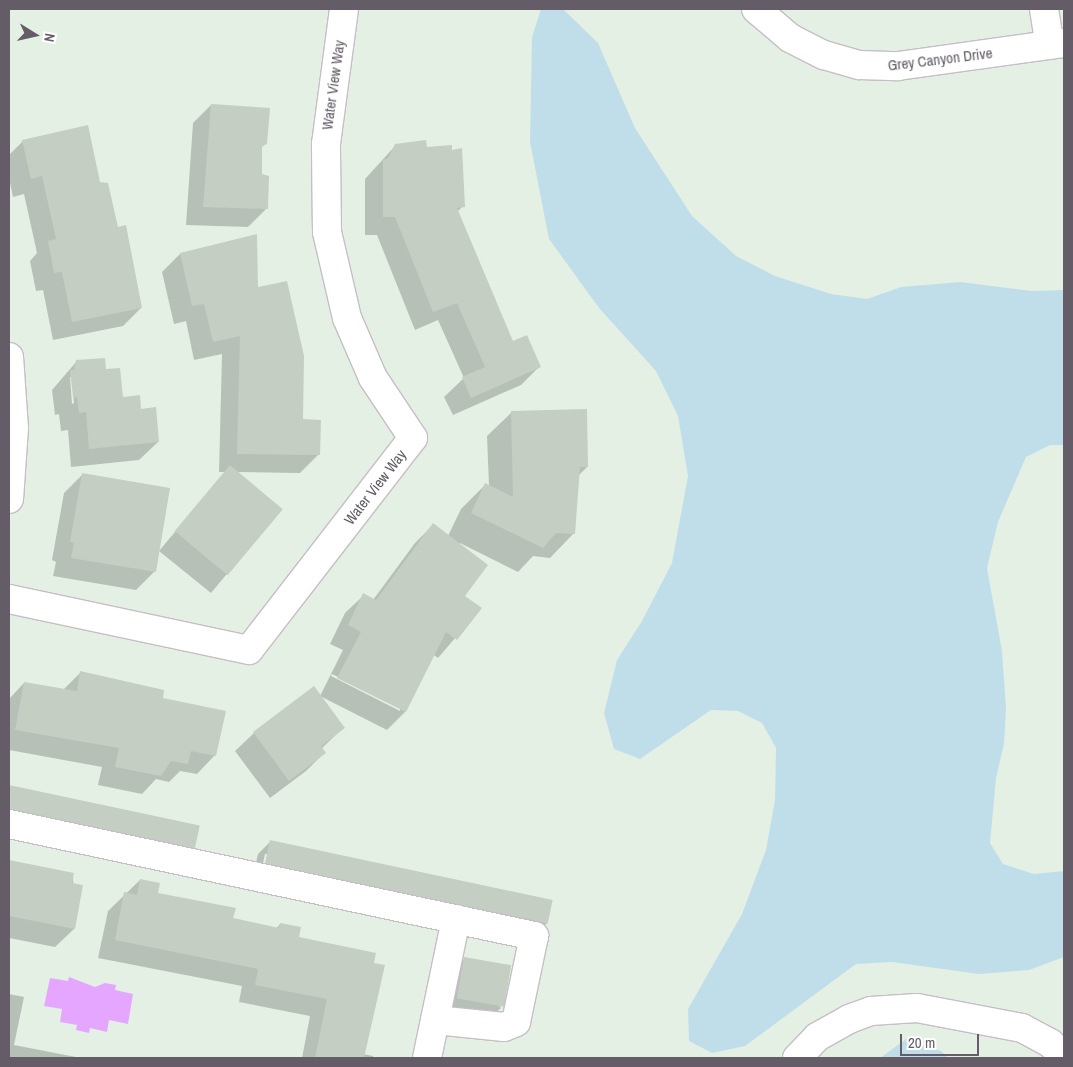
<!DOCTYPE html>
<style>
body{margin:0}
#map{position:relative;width:1073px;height:1067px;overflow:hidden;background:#e5f0e5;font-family:"Archivo Narrow",sans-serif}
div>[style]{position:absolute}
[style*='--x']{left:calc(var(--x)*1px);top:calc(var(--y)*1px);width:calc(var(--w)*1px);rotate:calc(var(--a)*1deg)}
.green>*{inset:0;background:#c0dee9}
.water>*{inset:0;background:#e4a6ff}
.shadow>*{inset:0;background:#0003}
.building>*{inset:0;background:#c4cec3;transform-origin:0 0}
.roads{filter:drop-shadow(1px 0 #c6bec6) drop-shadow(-1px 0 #c6bec6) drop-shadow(0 1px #c6bec6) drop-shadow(0 -1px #c6bec6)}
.minor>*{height:28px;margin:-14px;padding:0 14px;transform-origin:14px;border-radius:14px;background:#fff}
span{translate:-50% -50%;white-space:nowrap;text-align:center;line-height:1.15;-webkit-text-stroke:4.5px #fff;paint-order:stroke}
.street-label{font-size:15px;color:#645c66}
.frame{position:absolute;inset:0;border:10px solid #645c66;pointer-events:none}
.north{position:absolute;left:10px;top:10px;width:50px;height:50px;-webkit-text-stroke:4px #fff;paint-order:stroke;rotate:100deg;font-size:14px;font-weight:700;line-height:20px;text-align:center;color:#645c66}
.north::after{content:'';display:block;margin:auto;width:18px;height:22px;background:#645c66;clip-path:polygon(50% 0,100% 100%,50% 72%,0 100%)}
.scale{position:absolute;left:900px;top:1034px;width:79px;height:22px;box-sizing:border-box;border:2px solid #645c66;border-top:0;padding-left:6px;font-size:15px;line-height:18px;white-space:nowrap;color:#645c66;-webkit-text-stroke:4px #fff;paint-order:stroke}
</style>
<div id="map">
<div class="green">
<div style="clip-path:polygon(541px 9px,563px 9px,598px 43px,635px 128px,692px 216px,736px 256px,775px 276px,831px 294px,867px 299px,901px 287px,960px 282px,1032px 291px,1064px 290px,1064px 445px,1050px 445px,1026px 457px,998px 522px,987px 568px,1002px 651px,1006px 708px,1004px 744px,996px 778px,990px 843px,1003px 864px,1034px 874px,1064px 871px,1064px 957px,1029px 970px,979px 974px,892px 962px,856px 964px,745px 1046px,712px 1053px,689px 1041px,688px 1009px,742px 914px,766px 850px,775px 800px,776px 748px,762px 723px,738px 711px,711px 710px,640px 759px,614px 749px,604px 713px,617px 660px,642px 621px,672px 563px,688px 476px,678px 416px,656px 371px,599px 308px,549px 239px,530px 142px,532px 37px)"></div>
<div style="clip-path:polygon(906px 1039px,941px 1051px,948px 1058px,880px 1058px)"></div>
</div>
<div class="water">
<div style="clip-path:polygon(69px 977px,95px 987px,105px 983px,116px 985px,115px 990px,133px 994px,128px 1024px,109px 1020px,107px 1032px,90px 1028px,89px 1033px,76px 1030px,77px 1025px,60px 1022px,62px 1009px,44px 1006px,50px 978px,68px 981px)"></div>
</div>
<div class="shadow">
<div style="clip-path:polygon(211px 105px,266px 143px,261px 148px,261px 175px,266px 209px,248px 227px,186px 225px,193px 123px)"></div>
<div style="clip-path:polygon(23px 141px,99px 183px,141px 308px,123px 326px,53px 340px,43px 290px,36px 291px,30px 261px,37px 253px,24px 194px,13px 197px,9px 178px,9px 155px)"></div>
<div style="clip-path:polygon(396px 145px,426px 149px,463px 206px,457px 212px,512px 343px,540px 366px,521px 385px,453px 415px,444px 397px,464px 378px,438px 320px,415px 330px,377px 235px,365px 235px,365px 179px)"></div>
<div style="clip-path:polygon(180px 254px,257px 289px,302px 420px,318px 455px,300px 473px,236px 472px,281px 509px,211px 593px,159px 551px,225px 472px,219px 472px,222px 354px,194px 360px,186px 321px,174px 324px,162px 272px)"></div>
<div style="clip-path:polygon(evenodd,77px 361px,140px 410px,158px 442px,139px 460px,71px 467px,68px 430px,61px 431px,59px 414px,55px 415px,52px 390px,77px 361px,70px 377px,72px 377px,74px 403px,72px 404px,70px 377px)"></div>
<div style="clip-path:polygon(evenodd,512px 412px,587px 467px,578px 476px,574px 533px,550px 558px,533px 556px,518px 572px,460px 543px,463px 596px,480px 609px,438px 658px,434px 655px,405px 712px,387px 730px,320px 696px,343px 650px,330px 644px,345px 613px,364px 595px,373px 600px,415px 543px,433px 525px,448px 536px,461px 509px,485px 485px,489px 486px,487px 436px,512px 412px,332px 674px,400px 708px,400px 711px,331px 676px,332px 674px)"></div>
<div style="clip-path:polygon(83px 474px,154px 572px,136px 590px,53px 576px,56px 562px,52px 560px,64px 493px)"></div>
<div style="clip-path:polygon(81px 672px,215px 755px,197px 774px,180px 771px,169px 782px,156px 779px,142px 794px,98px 785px,102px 767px,9px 750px,9px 699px,24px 683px,63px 690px)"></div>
<div style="clip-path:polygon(343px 728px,321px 749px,324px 753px,306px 771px,270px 798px,235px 751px,254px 733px)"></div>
<div style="clip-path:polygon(9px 786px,198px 828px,194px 847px,181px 859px,9px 823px)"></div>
<div style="clip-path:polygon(evenodd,270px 842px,547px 923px,535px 936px,253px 875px,258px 854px,270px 842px,265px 854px,268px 854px,265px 869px,262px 868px,265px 854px)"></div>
<div style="clip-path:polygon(9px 862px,73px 874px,74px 929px,55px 947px,9px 938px)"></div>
<div style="clip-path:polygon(140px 880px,157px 894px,232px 919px,276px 929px,280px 924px,297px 938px,363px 1054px,373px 1056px,373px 1058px,302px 1058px,310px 1016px,239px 1002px,242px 986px,98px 958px,108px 911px)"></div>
<div style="clip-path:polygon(464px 959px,501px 1008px,488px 1020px,444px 1011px,452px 971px)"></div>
<div style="clip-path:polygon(9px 994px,24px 997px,14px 1045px,81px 1058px,9px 1058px)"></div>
</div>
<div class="building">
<div style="clip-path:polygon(211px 104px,270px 108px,267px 144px,262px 146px,262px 174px,269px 176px,268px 209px,203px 207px)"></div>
<div style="clip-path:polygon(88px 125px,100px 182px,108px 183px,118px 227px,126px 225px,142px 308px,72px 322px,62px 272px,54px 273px,48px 241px,56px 239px,42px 176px,31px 179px,22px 140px)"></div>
<div style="clip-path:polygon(426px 140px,427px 147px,452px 145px,452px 150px,462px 148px,465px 207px,457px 208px,513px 341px,527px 335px,541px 367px,471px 398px,462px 377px,485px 367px,457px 303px,433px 312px,395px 217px,383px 217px,383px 160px,388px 158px,395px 144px)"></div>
<div style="clip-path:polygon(257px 234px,258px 287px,287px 281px,304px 356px,303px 419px,321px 420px,320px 455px,237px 454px,240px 336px,213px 342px,204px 304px,192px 306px,180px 253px)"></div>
<div style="clip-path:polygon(105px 358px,106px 369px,120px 368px,123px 397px,140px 395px,141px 409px,156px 407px,159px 442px,89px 449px,86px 412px,79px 413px,77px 397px,73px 397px,70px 370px,74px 370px,76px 360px)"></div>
<div style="clip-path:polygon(587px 409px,588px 467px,580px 467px,575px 534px,556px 533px,543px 548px,471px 513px,485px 483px,513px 497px,511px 411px)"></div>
<div style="left:230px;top:465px;width:69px;height:86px;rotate:40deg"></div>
<div style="clip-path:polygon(82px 473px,170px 488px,156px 572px,71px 558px,74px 543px,70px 542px)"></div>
<div style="clip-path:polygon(433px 523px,488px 565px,465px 596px,482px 608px,457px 640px,446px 632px,406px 712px,337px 678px,361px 632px,348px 625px,363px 593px,376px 600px)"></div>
<div style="clip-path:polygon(80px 671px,164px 690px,163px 698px,226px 711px,216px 756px,191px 751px,188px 764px,171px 761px,161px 776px,115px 767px,119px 748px,15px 730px,24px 682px,77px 691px)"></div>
<div style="clip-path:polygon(314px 686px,345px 728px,321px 746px,326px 753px,289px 781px,253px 732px)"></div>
<div style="left:9px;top:785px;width:195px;height:24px;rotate:12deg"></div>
<div style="left:270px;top:840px;width:289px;height:24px;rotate:12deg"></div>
<div style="clip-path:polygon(9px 860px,74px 873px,72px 883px,83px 885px,75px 929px,9px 916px)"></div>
<div style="clip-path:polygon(140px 879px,160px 883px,158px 893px,236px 908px,233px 918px,279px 928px,280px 923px,301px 927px,299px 937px,376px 953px,374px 963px,385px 965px,364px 1058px,315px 1058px,327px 999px,255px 985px,258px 969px,115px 940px,124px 892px,137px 895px)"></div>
<div style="left:464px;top:957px;width:48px;height:42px;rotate:10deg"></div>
</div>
<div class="roads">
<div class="minor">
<div style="--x:756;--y:9;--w:45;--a:40.5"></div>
<div style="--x:790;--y:38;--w:38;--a:27"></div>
<div style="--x:824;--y:55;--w:37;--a:16"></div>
<div style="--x:860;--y:65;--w:38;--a:2"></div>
<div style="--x:898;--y:66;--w:168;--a:-7.9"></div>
<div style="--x:1044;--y:9;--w:36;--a:81"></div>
<div style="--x:9;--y:357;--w:71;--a:86"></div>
<div style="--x:14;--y:428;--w:71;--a:94"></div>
<div style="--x:9;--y:599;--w:245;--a:12"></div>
<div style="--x:249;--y:650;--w:268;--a:-52.3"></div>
<div style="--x:413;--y:438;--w:72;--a:-123.7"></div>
<div style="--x:373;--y:378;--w:65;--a:-113.4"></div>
<div style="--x:347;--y:318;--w:88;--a:-103.1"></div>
<div style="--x:327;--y:232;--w:88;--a:-90.7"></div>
<div style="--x:326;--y:144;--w:136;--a:-82.4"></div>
<div style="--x:9;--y:824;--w:537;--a:12.04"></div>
<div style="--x:534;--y:936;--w:88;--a:101.8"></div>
<div style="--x:516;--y:1022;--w:13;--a:157"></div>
<div style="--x:504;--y:1027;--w:69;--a:-174.2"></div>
<div style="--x:427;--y:1058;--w:142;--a:-78.2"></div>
<div style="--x:797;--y:1058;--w:29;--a:-46"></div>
<div style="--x:817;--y:1037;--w:37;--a:-29"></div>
<div style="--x:849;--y:1019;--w:23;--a:-20"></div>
<div style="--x:871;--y:1011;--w:46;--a:-3.7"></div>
<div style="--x:917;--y:1008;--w:107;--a:10.8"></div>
<div style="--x:1022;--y:1028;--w:32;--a:28"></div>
<div style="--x:1050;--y:1043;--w:19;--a:43"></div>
</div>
</div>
<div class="street-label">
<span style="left:940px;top:59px;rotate:-7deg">Grey Canyon Drive</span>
<span style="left:333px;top:85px;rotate:-82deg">Water View Way</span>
<span style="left:375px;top:487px;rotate:-52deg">Water View Way</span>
</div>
<div class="frame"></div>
<div class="north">N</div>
<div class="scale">20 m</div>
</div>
